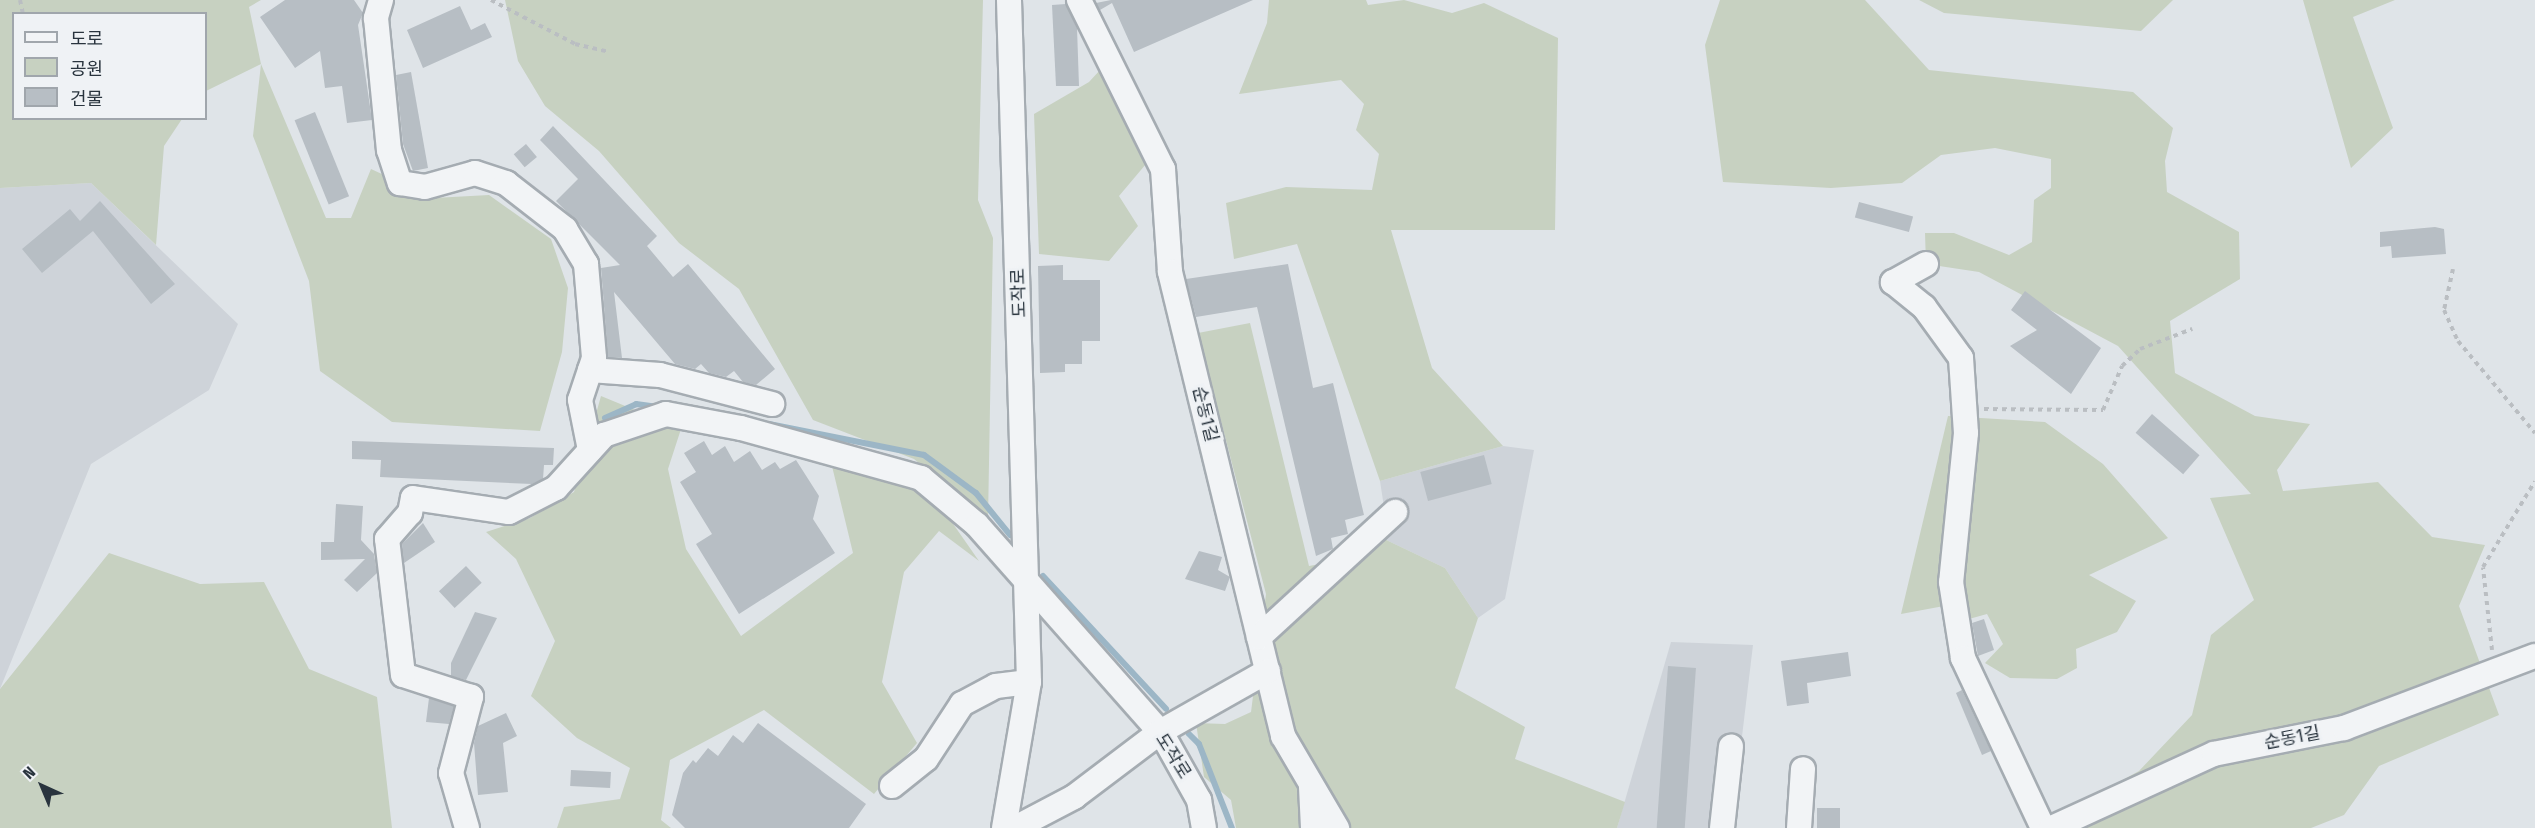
<!DOCTYPE html>
<meta charset="utf-8">
<style>
body{margin:0}
#map{position:relative;width:2535px;height:828px;overflow:hidden;background:#dfe4e8;font-family:"Fira Sans Condensed","Noto Sans KR",sans-serif}
div>[style]{position:absolute}
[style*='--x']{left:calc(var(--x)*1px);top:calc(var(--y)*1px);width:calc(var(--w)*1px);rotate:calc(var(--a)*1deg)}
.built>*{inset:0;background:#ced3d9}
.green>*{inset:0;background:#c7d1c1}
.stream>*{height:6px;margin:-3px;padding:0 3px;transform-origin:3px;border-radius:3px;background:#9cb6c6}
.building>*{inset:0;background:#b7bec4;transform-origin:0 0}
.path>*{height:4px;margin-top:-2px;transform-origin:0;background:repeating-linear-gradient(90deg,#babec2 0 4.5px,transparent 0 9px)}
.roads{filter:drop-shadow(2px 0 #a5acb2) drop-shadow(-2px 0 #a5acb2) drop-shadow(0 2px #a5acb2) drop-shadow(0 -2px #a5acb2)}
.minor>*{height:24px;margin:-12px;padding:0 12px;transform-origin:12px;border-radius:12px;background:#f2f4f6}
span{translate:-50% -50%;white-space:nowrap;text-align:center;line-height:1.15;-webkit-text-stroke:6px #eff2f5;paint-order:stroke}
.street-label{font-size:18px;color:#29343e}
.legend{position:absolute;left:12px;top:12px;width:195px;height:108px;box-sizing:border-box;background:#eff2f5;border:2px solid #a0a6ac;margin:0;padding:8px 10px;list-style:none;font-size:18px;color:#29343e}
.legend li{display:flex;align-items:center;gap:12px;height:30px}
.legend b{width:30px;border:2px solid #a0a6ac}
.north{position:absolute;left:12px;top:756px;width:60px;height:60px;-webkit-text-stroke:4px #eff2f5;paint-order:stroke;rotate:316deg;font-size:16px;font-weight:700;line-height:24px;text-align:center;color:#29343e}
.north::after{content:'';display:block;margin:auto;width:21px;height:27px;background:#29343e;clip-path:polygon(50% 0,100% 100%,50% 72%,0 100%)}
</style>
<div id="map">
<div class="built">
<div style="clip-path:polygon(91px 183px,238px 324px,209px 390px,91px 464px,0 689px,0 188px)"></div>
<div style="clip-path:polygon(1503px 446px,1534px 450px,1505px 599px,1478px 618px,1445px 568px,1382px 538px,1388px 533px,1380px 481px)"></div>
<div style="clip-path:polygon(1671px 642px,1753px 645px,1731px 828px,1617px 828px)"></div>
</div>
<div class="green">
<div style="clip-path:polygon(0 0,261px 0,249px 7px,261px 64px,326px 218px,351px 218px,371px 169px,434px 198px,489px 195px,551px 239px,568px 288px,562px 352px,540px 431px,392px 422px,320px 371px,309px 281px,253px 136px,261px 64px,206px 91px,206px 14px,14px 14px,14px 118px,182px 119px,164px 146px,156px 245px,91px 183px,0 188px)"></div>
<div style="clip-path:polygon(505px 0,983px 0,978px 200px,993px 238px,988px 520px,914px 459px,813px 420px,739px 289px,679px 243px,599px 151px,545px 106px,518px 61px)"></div>
<div style="clip-path:polygon(1269px 0,1366px 0,1368px 5px,1404px 0,1452px 13px,1484px 3px,1558px 38px,1555px 230px,1391px 230px,1432px 368px,1503px 446px,1380px 481px,1297px 244px,1234px 259px,1226px 203px,1286px 187px,1372px 190px,1379px 154px,1356px 130px,1364px 104px,1341px 80px,1239px 94px,1267px 23px)"></div>
<div style="clip-path:polygon(1720px 0,1865px 0,1929px 70px,2133px 92px,2173px 128px,2165px 161px,2167px 192px,2239px 232px,2240px 279px,2170px 321px,2175px 373px,2255px 416px,2310px 424px,2277px 470px,2283px 491px,2378px 482px,2432px 537px,2485px 545px,2459px 606px,2499px 715px,2379px 766px,2344px 815px,2311px 828px,2082px 828px,2072px 808px,2139px 771px,2192px 715px,2211px 635px,2254px 600px,2210px 498px,2251px 494px,2118px 346px,1979px 272px,1926px 264px,1925px 233px,1954px 233px,2009px 255px,2032px 242px,2034px 200px,2051px 188px,2051px 159px,1995px 148px,1941px 155px,1902px 183px,1831px 188px,1723px 182px,1705px 45px)"></div>
<div style="clip-path:polygon(1919px 0,2173px 0,2141px 31px,1944px 13px)"></div>
<div style="clip-path:polygon(2303px 0,2395px 0,2353px 17px,2393px 128px,2351px 168px)"></div>
<div style="clip-path:polygon(1101px 69px,1138px 137px,1146px 164px,1119px 196px,1138px 226px,1109px 261px,1039px 254px,1034px 114px,1089px 82px)"></div>
<div style="clip-path:polygon(1250px 323px,1309px 566px,1359px 557px,1382px 538px,1445px 568px,1478px 618px,1455px 688px,1525px 727px,1515px 759px,1625px 802px,1617px 828px,1236px 828px,1231px 800px,1204px 777px,1196px 723px,1225px 724px,1251px 712px,1266px 594px,1198px 333px)"></div>
<div style="clip-path:polygon(601px 396px,681px 429px,668px 469px,686px 549px,741px 636px,853px 553px,831px 462px,921px 478px,979px 561px,939px 531px,904px 572px,882px 682px,917px 743px,874px 794px,764px 710px,670px 760px,661px 820px,671px 828px,557px 828px,564px 807px,620px 799px,630px 768px,577px 738px,531px 696px,555px 641px,516px 559px,486px 532px,530px 518px,574px 492px)"></div>
<div style="clip-path:polygon(1948px 416px,2045px 422px,2103px 464px,2168px 538px,2089px 575px,2136px 601px,2117px 632px,2076px 649px,2077px 668px,2057px 679px,2010px 678px,1985px 663px,2003px 644px,1987px 614px,1951px 624px,1944px 606px,1901px 614px)"></div>
<div style="clip-path:polygon(109px 553px,200px 584px,264px 582px,309px 669px,377px 697px,392px 828px,0 828px,0 689px)"></div>
</div>
<div class="stream">
<div style="--x:605;--y:418;--w:34;--a:-24"></div>
<div style="--x:636;--y:404;--w:22;--a:8"></div>
<div style="--x:769;--y:424;--w:158;--a:11.3"></div>
<div style="--x:924;--y:455;--w:64;--a:36.2"></div>
<div style="--x:976;--y:493;--w:54;--a:51"></div>
<div style="--x:1043;--y:576;--w:181;--a:47.2"></div>
<div style="--x:1189;--y:734;--w:14;--a:45"></div>
<div style="--x:1199;--y:744;--w:90;--a:68.6"></div>
</div>
<div class="building">
<div style="clip-path:polygon(285px 0,354px 0,363px 13px,358px 25px,372px 120px,347px 123px,342px 86px,325px 88px,320px 51px,295px 68px,260px 17px)"></div>
<div style="clip-path:polygon(1111px 0,1253px 0,1134px 52px,1112px 3px,1100px 10px,1096px 3px)"></div>
<div style="clip-path:polygon(1066px 4px,1077px 28px,1079px 86px,1056px 86px,1052px 5px)"></div>
<div style="clip-path:polygon(460px 6px,471px 30px,485px 23px,492px 37px,423px 68px,407px 30px)"></div>
<div style="clip-path:polygon(411px 72px,428px 168px,413px 171px,403px 144px,396px 75px)"></div>
<div style="left:315px;top:112px;width:91px;height:22px;rotate:68deg"></div>
<div style="clip-path:polygon(553px 126px,657px 236px,647px 246px,673px 277px,688px 264px,775px 369px,756px 385px,743px 382px,734px 371px,726px 377px,709px 373px,701px 364px,695px 369px,675px 364px,614px 292px,622px 358px,608px 357px,601px 268px,620px 265px,556px 201px,578px 179px,540px 140px)"></div>
<div style="left:526px;top:144px;width:17px;height:16px;rotate:50deg"></div>
<div style="clip-path:polygon(100px 201px,175px 284px,151px 304px,93px 231px,42px 273px,22px 249px,70px 209px,80px 221px)"></div>
<div style="left:1859px;top:202px;width:56px;height:16px;rotate:15deg"></div>
<div style="clip-path:polygon(2435px 227px,2444px 229px,2446px 254px,2392px 258px,2391px 246px,2380px 247px,2380px 232px)"></div>
<div style="clip-path:polygon(1288px 264px,1313px 388px,1333px 383px,1364px 515px,1345px 520px,1348px 534px,1331px 538px,1333px 549px,1316px 556px,1257px 307px,1196px 317px,1186px 279px)"></div>
<div style="clip-path:polygon(1063px 265px,1063px 280px,1100px 280px,1100px 341px,1082px 341px,1082px 364px,1065px 364px,1065px 372px,1040px 373px,1038px 266px)"></div>
<div style="clip-path:polygon(2025px 291px,2101px 348px,2071px 394px,2010px 346px,2037px 330px,2011px 310px)"></div>
<div style="left:2152px;top:414px;width:63px;height:25px;rotate:41deg"></div>
<div style="clip-path:polygon(352px 441px,554px 448px,553px 465px,544px 465px,543px 479px,532px 484px,380px 477px,381px 460px,352px 459px)"></div>
<div style="clip-path:polygon(704px 441px,712px 455px,725px 446px,734px 462px,750px 451px,762px 470px,775px 462px,780px 469px,796px 460px,819px 496px,813px 519px,835px 553px,739px 614px,696px 544px,712px 534px,680px 482px,696px 472px,684px 453px)"></div>
<div style="left:1484px;top:455px;width:30px;height:66px;rotate:75deg"></div>
<div style="clip-path:polygon(336px 504px,363px 506px,361px 540px,374px 554px,377px 573px,357px 592px,344px 580px,365px 559px,321px 560px,321px 542px,334px 542px)"></div>
<div style="clip-path:polygon(423px 523px,435px 542px,404px 563px,402px 544px)"></div>
<div style="clip-path:polygon(1199px 551px,1222px 557px,1218px 570px,1230px 577px,1225px 591px,1185px 579px)"></div>
<div style="left:466px;top:566px;width:23px;height:37px;rotate:47deg"></div>
<div style="clip-path:polygon(475px 612px,497px 618px,466px 680px,451px 676px,451px 663px)"></div>
<div style="clip-path:polygon(1984px 619px,1994px 650px,1978px 656px,1972px 623px)"></div>
<div style="clip-path:polygon(1848px 652px,1851px 676px,1807px 683px,1809px 703px,1787px 706px,1781px 661px)"></div>
<div style="left:1668px;top:666px;width:28px;height:163px;rotate:4deg"></div>
<div style="clip-path:polygon(1962px 690px,1991px 751px,1982px 755px,1956px 693px)"></div>
<div style="clip-path:polygon(429px 698px,454px 706px,449px 724px,426px 722px)"></div>
<div style="clip-path:polygon(506px 713px,517px 736px,503px 743px,508px 792px,478px 795px,474px 743px,478px 726px)"></div>
<div style="clip-path:polygon(758px 723px,866px 804px,849px 828px,685px 828px,672px 815px,683px 773px,693px 760px,696px 763px,708px 748px,718px 756px,733px 735px,743px 743px)"></div>
<div style="left:571px;top:770px;width:40px;height:16px;rotate:3deg"></div>
<div style="left:1817px;top:808px;width:23px;height:20px"></div>
</div>
<div class="path">
<div style="--x:20;--y:0;--w:14;--a:78"></div>
<div style="--x:491;--y:0;--w:95;--a:27.6"></div>
<div style="--x:575;--y:44;--w:35;--a:13"></div>
<div style="--x:2453;--y:269;--w:42;--a:102.4"></div>
<div style="--x:2444;--y:310;--w:34;--a:66"></div>
<div style="--x:2458;--y:341;--w:120;--a:50.1"></div>
<div style="--x:1984;--y:409;--w:119;--a:0.5"></div>
<div style="--x:2103;--y:410;--w:48;--a:-66.6"></div>
<div style="--x:2122;--y:366;--w:25;--a:-43"></div>
<div style="--x:2140;--y:349;--w:56;--a:-21"></div>
<div style="--x:2492;--y:650;--w:83;--a:-96.2"></div>
<div style="--x:2483;--y:567;--w:100;--a:-58.8"></div>
</div>
<div class="roads">
<div class="minor">
<div style="--x:381;--y:0;--w:19;--a:106"></div>
<div style="--x:376;--y:18;--w:133;--a:84.4"></div>
<div style="--x:389;--y:150;--w:35;--a:72"></div>
<div style="--x:400;--y:183;--w:25;--a:9"></div>
<div style="--x:425;--y:187;--w:52;--a:-15.6"></div>
<div style="--x:475;--y:173;--w:33;--a:18"></div>
<div style="--x:506;--y:183;--w:75;--a:37.9"></div>
<div style="--x:565;--y:229;--w:41;--a:59"></div>
<div style="--x:586;--y:264;--w:94;--a:85.1"></div>
<div style="--x:594;--y:358;--w:44;--a:108.4"></div>
<div style="--x:580;--y:400;--w:51;--a:78.7"></div>
<div style="--x:1079;--y:0;--w:189;--a:63.6"></div>
<div style="--x:1163;--y:169;--w:103;--a:86.1"></div>
<div style="--x:1170;--y:272;--w:478;--a:76.3"></div>
<div style="--x:1283;--y:736;--w:107;--a:59.6"></div>
<div style="--x:1926;--y:264;--w:38;--a:151"></div>
<div style="--x:1893;--y:282;--w:40;--a:39"></div>
<div style="--x:1924;--y:307;--w:63;--a:54"></div>
<div style="--x:1961;--y:358;--w:75;--a:86.2"></div>
<div style="--x:1966;--y:433;--w:150;--a:95.7"></div>
<div style="--x:1951;--y:582;--w:77;--a:81"></div>
<div style="--x:1963;--y:658;--w:188;--a:64.8"></div>
<div style="--x:590;--y:370;--w:70;--a:4.1"></div>
<div style="--x:660;--y:375;--w:116;--a:14.5"></div>
<div style="--x:1259;--y:637;--w:185;--a:-42.6"></div>
<div style="--x:892;--y:786;--w:43;--a:-38.5"></div>
<div style="--x:926;--y:759;--w:66;--a:-56.8"></div>
<div style="--x:962;--y:704;--w:38;--a:-28"></div>
<div style="--x:996;--y:686;--w:33;--a:-7"></div>
<div style="--x:1311;--y:787;--w:41;--a:87.2"></div>
<div style="--x:467;--y:828;--w:57;--a:-106.2"></div>
<div style="--x:451;--y:773;--w:79;--a:-75.3"></div>
<div style="--x:471;--y:697;--w:71;--a:-162.1"></div>
<div style="--x:403;--y:675;--w:137;--a:-96.7"></div>
<div style="--x:387;--y:539;--w:35;--a:-49"></div>
<div style="--x:410;--y:513;--w:15;--a:-79"></div>
<div style="--x:413;--y:498;--w:97;--a:8.3"></div>
<div style="--x:509;--y:512;--w:53;--a:-27.1"></div>
<div style="--x:556;--y:488;--w:72;--a:-47.8"></div>
<div style="--x:604;--y:435;--w:65;--a:-18.7"></div>
<div style="--x:666;--y:414;--w:76;--a:10.6"></div>
<div style="--x:741;--y:428;--w:187;--a:15.5"></div>
<div style="--x:921;--y:478;--w:73;--a:40"></div>
<div style="--x:977;--y:525;--w:279;--a:48.5"></div>
<div style="--x:1162;--y:734;--w:76;--a:60.7"></div>
<div style="--x:1199;--y:800;--w:28;--a:80"></div>
<div style="--x:1004;--y:828;--w:148;--a:-80.3"></div>
<div style="--x:1029;--y:682;--w:682;--a:-91.68"></div>
<div style="--x:1015;--y:828;--w:67;--a:-27.7"></div>
<div style="--x:1074;--y:797;--w:108;--a:-37.1"></div>
<div style="--x:1160;--y:732;--w:124;--a:-29.5"></div>
<div style="--x:1722;--y:828;--w:82;--a:-83.7"></div>
<div style="--x:1799;--y:828;--w:59;--a:-86.1"></div>
<div style="--x:2052;--y:828;--w:178;--a:-24.6"></div>
<div style="--x:2214;--y:754;--w:133;--a:-11.3"></div>
<div style="--x:2344;--y:728;--w:204;--a:-20.7"></div>
</div>
</div>
<div class="street-label">
<span style="left:1019px;top:293px;rotate:-92deg">도작로</span>
<span style="left:1205px;top:414px;rotate:76deg">순동1길</span>
<span style="left:2292px;top:738px;rotate:-11deg">순동1길</span>
<span style="left:1173px;top:756px;rotate:58deg">도작로</span>
</div>
<ul class="legend">
<li><b style="height:8px;background:#f2f4f6"></b>도로</li>
<li><b style="height:16px;background:#c7d1c1"></b>공원</li>
<li><b style="height:16px;background:#b7bec4"></b>건물</li>
</ul>
<div class="north">N</div>
</div>
